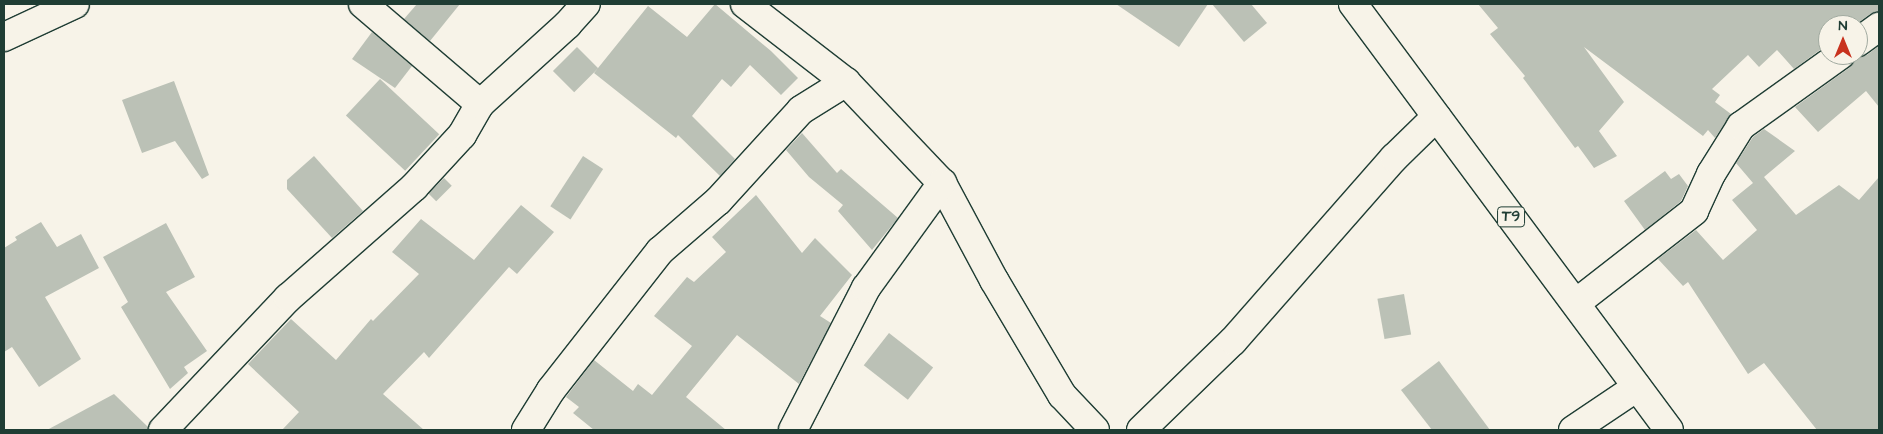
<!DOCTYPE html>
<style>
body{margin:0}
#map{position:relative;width:1883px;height:434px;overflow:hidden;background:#f7f3e8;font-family:"Architects Daughter",sans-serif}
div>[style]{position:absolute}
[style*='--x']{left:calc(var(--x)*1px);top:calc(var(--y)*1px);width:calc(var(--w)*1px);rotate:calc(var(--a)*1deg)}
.building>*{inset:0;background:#bbc1b6;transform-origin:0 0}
.roads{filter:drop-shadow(1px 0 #1f3d34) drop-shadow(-1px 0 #1f3d34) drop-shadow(0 1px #1f3d34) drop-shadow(0 -1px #1f3d34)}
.minor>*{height:28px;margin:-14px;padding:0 14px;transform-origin:14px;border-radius:14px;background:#f7f3e8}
.trunk>*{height:28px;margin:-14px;padding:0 14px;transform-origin:14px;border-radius:14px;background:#f7f3e8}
span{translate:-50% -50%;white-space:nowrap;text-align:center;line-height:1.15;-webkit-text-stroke:5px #f7f3e8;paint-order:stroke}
.shield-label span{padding:1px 4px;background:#f7f3e8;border:1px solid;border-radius:4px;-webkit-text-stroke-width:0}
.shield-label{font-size:15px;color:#1f3d34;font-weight:700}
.frame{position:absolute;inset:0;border:5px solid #1f3d34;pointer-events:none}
.north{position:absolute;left:1818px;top:15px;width:50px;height:50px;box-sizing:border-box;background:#f7f3e8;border:1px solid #a1aaa0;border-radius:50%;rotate:0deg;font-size:14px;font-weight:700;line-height:20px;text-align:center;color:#1f3d34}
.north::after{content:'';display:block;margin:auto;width:18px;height:22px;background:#c8321e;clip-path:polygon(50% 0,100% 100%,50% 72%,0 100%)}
</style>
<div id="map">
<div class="building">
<div style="clip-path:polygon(417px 4px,460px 4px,430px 41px,404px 19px)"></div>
<div style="clip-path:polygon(715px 4px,771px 51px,798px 78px,781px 95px,750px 65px,731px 87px,722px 79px,692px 116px,735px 159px,720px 176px,678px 135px,676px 138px,594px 73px,648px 6px,687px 37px)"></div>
<div style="clip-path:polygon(1116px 4px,1208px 4px,1179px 47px)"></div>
<div style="clip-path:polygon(1212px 4px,1251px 4px,1267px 23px,1244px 42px)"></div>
<div style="clip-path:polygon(1478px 4px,1879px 4px,1879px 12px,1870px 14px,1855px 25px,1828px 25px,1828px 44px,1794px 69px,1777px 50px,1759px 67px,1748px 55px,1712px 89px,1720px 95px,1715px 102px,1731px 114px,1715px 138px,1708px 130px,1703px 136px,1584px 47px,1624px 102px,1599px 131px,1617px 156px,1594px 168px,1578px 146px,1575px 148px,1523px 78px,1525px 76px,1490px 34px,1498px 28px)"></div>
<div style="clip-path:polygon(372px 32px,412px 66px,395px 88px,352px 59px)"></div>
<div style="clip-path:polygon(1879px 46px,1879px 107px,1866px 91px,1818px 132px,1795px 107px,1849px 68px,1855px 57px,1867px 55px)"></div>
<div style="left:577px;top:47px;width:30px;height:34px;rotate:45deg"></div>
<div style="left:380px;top:79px;width:81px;height:50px;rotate:43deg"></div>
<div style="clip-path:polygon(174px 81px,209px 175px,202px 179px,175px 141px,142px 153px,122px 100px)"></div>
<div style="clip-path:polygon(1764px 129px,1795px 151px,1764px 177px,1796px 215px,1839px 185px,1859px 200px,1879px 177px,1879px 430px,1817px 430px,1764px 363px,1748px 374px,1688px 282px,1683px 286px,1658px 259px,1696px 230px,1723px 260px,1757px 230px,1732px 200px,1753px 183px,1736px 163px,1753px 137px)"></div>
<div style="clip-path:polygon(802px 133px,837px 173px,841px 169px,898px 218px,872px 250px,838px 211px,843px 205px,809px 177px,786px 150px)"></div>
<div style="clip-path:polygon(314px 156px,363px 211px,332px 238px,287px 189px,287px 180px)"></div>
<div style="left:583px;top:156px;width:24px;height:60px;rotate:33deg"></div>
<div style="clip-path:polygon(1665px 171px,1671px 179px,1679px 174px,1688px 186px,1681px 201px,1645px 230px,1624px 201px)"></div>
<div style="left:444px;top:178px;width:11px;height:22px;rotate:45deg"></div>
<div style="clip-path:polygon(756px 195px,802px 253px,815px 238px,852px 275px,820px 316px,831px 323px,799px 384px,737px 335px,686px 397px,726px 430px,594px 430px,573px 413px,579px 407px,566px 397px,594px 360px,633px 391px,638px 384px,652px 395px,692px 346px,654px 316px,687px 277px,694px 282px,726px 252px,712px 237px)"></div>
<div style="clip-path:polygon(521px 205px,554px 232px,517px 274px,509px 267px,429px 358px,424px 352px,383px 394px,424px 430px,282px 430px,299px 412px,248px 364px,291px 319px,336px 360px,371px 319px,373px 321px,419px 274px,392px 252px,421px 219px,474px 260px)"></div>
<div style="clip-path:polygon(41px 222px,57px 247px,81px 234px,99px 268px,45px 297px,81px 359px,39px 387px,12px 347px,4px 352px,4px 248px,17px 240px,15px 237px)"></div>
<div style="clip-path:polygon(166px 223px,195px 277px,166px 292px,207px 351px,184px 367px,188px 373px,170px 389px,121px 307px,128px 302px,103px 257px)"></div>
<div style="left:1404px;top:294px;width:41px;height:27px;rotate:80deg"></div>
<div style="left:889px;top:333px;width:56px;height:41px;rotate:38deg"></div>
<div style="clip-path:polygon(1439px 361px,1490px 430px,1432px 430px,1401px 390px)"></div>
<div style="clip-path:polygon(114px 394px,148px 427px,148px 430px,47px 430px)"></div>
</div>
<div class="roads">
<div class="minor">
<div style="--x:363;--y:4;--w:154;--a:40.5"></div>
<div style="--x:745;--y:4;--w:128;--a:37.7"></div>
<div style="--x:846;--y:82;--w:139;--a:46.5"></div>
<div style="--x:942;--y:183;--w:110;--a:61.8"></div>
<div style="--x:994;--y:280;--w:134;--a:59.4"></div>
<div style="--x:1062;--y:395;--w:48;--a:46.7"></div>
<div style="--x:4;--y:37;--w:78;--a:-24.9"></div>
<div style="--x:1858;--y:42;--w:26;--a:-36"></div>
<div style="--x:1576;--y:303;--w:150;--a:-37.9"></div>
<div style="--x:1694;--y:211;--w:41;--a:-65.3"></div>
<div style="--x:1711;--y:174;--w:57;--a:-58"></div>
<div style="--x:1741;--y:126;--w:122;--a:-35.6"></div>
<div style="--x:163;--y:430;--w:182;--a:-46.6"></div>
<div style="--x:288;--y:298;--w:168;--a:-41.4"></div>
<div style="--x:414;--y:187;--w:71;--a:-47.3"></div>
<div style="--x:462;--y:135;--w:36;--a:-60"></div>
<div style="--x:480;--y:104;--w:118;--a:-42.2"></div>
<div style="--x:567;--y:25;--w:28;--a:-48"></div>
<div style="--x:526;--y:430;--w:47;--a:-58"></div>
<div style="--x:551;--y:390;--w:177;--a:-51.9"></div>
<div style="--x:660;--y:251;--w:77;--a:-40.8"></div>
<div style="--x:718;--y:201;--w:123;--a:-47.6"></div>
<div style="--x:801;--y:110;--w:53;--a:-31.9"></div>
<div style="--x:793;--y:430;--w:160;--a:-62.8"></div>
<div style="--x:866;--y:288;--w:130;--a:-54.1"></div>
<div style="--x:1141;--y:430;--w:128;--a:-44.1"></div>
<div style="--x:1233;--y:341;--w:244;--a:-48.7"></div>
<div style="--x:1394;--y:158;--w:59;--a:-44.3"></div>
<div style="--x:1573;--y:430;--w:77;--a:-33.9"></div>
</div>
<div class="trunk">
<div style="--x:1353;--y:4;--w:530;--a:53.43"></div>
</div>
</div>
<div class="shield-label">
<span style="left:1511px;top:217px">T9</span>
</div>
<div class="frame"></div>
<div class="north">N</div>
</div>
